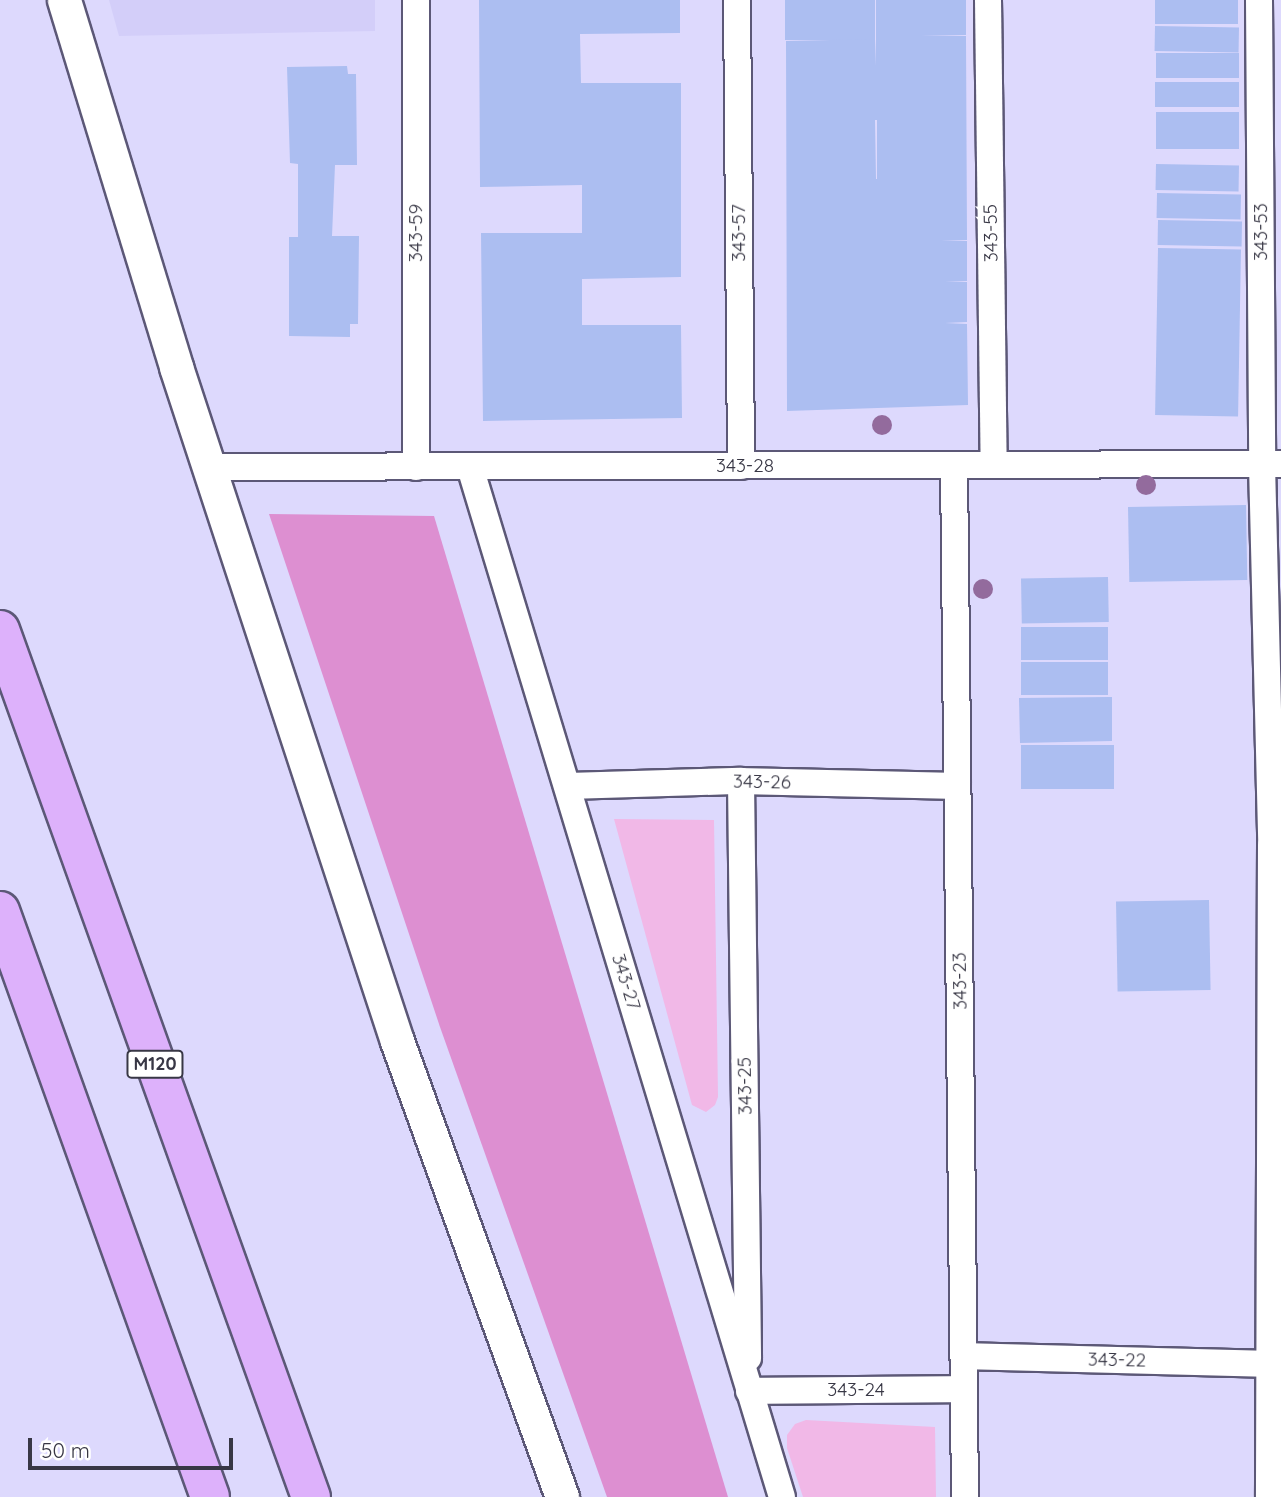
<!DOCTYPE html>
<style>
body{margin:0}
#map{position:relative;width:1281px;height:1497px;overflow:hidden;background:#ddd9fd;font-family:Quicksand,sans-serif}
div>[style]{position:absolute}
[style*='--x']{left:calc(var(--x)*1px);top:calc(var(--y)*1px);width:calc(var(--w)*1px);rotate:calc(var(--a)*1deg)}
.built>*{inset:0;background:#d3cef9}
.green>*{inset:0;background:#f1b8e7}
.forest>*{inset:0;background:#dd8fd1}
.building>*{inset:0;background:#acbef1;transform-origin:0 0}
.roads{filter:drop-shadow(2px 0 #5c5877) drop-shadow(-2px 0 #5c5877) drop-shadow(0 2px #5c5877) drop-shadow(0 -2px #5c5877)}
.minor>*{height:26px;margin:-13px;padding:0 13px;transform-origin:13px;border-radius:13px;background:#fff}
.tertiary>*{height:33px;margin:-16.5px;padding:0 16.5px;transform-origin:16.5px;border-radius:16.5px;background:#fff}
.motorway>*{height:38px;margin:-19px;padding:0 19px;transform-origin:19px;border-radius:19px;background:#ddb1fb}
.trees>*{width:20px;height:20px;margin:-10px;border-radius:50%;background:#936b9d}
span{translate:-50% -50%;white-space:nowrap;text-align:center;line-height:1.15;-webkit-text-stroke:7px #fff;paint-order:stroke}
.shield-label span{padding:2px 5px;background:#fff;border:2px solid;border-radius:5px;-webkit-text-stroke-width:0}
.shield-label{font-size:18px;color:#383745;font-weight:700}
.street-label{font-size:19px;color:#383745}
.scale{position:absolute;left:28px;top:1438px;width:205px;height:32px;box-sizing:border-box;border:4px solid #383745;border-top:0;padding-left:9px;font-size:21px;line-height:24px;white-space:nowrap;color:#383745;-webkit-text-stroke:5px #fff;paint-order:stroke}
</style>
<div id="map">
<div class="built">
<div style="clip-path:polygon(109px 0,375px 0,375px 31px,119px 36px)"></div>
</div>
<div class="green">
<div style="clip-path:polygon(614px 819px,714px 820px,718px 1097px,715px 1105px,706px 1112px,692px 1105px)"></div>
<div style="clip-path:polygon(806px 1420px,935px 1427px,936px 1497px,803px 1497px,787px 1448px,787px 1435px,795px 1424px)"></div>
</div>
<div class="forest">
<div style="clip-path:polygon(269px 514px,434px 516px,728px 1497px,607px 1497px,440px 1027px)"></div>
</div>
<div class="building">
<div style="clip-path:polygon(479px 0,680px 0,680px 33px,580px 34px,581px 83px,681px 83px,681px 277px,582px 279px,582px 325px,681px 325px,682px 418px,483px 421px,481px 233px,582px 233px,582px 185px,480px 187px)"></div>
<div style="left:785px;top:0;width:90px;height:40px"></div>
<div style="clip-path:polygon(evenodd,876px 0,966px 0,966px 35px,921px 36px,966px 36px,967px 240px,941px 241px,967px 241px,967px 281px,945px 282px,967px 282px,967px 322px,945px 323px,967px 324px,968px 405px,787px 411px,786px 41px,875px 39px,876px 66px,876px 0,875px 120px,877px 120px,877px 179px,876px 179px,875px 120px)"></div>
<div style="left:1155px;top:0;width:83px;height:24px"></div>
<div style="left:1155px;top:26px;width:84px;height:25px;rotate:1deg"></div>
<div style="left:1156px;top:53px;width:83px;height:25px"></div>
<div style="clip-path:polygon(347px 66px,348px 74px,356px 74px,357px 165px,335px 165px,332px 236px,359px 236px,358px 324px,350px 324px,350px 337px,289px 336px,289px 237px,298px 237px,298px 164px,290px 163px,287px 67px)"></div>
<div style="left:1155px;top:82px;width:84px;height:25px"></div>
<div style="left:1156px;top:112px;width:83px;height:37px"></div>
<div style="left:1156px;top:164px;width:83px;height:26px;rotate:1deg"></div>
<div style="left:1157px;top:193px;width:84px;height:25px;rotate:1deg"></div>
<div style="left:1158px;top:220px;width:84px;height:25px;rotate:1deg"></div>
<div style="left:1158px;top:248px;width:83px;height:167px;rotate:1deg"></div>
<div style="left:1246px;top:505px;width:75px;height:118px;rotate:89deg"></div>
<div style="left:1108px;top:577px;width:45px;height:87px;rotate:89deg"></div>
<div style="left:1021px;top:627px;width:87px;height:33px"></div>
<div style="left:1021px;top:662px;width:87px;height:33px"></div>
<div style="clip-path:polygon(1108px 697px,1112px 697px,1112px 741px,1020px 743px,1019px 698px)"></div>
<div style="left:1114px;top:745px;width:44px;height:93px;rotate:90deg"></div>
<div style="left:1209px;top:900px;width:90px;height:93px;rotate:89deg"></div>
</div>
<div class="roads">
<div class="minor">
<div style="--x:416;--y:0;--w:467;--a:90"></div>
<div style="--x:737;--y:0;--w:466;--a:89.5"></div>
<div style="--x:988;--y:0;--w:465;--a:89.3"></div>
<div style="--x:1259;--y:0;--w:464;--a:89.6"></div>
<div style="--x:1262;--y:464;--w:381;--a:88.6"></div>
<div style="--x:1271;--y:845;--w:652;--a:90.18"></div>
<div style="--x:954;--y:465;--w:1032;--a:89.39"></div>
<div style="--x:209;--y:467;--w:1072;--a:-0.16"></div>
<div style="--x:470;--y:467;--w:1076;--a:73.15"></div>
<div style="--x:741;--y:781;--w:577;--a:89.3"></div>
<div style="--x:568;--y:786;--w:173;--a:-1.7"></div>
<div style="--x:741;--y:781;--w:216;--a:1.3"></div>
<div style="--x:964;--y:1356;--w:306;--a:1.5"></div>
<div style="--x:749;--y:1391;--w:215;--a:-0.5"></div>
</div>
<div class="tertiary">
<div style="--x:64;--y:0;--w:384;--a:73"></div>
<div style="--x:176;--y:367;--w:709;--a:71.85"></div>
<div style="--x:397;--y:1041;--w:485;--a:70.1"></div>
</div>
<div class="motorway">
<div style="--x:0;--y:630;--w:921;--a:70.27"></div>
<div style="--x:0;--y:911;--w:622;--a:70.28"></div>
</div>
</div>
<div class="trees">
<div style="left:882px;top:425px"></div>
<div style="left:1146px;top:485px"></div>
<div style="left:983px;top:589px"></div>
</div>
<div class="shield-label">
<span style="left:155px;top:1064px">M120</span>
</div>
<div class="street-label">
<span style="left:1261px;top:232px;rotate:-90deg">343-53</span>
<span style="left:416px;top:233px;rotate:-90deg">343-59</span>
<span style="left:739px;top:233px;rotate:-90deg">343-57</span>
<span style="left:991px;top:233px;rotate:-91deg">343-55</span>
<span style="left:745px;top:466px">343-28</span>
<span style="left:762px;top:782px;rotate:1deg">343-26</span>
<span style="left:960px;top:981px;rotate:-91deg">343-23</span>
<span style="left:626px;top:982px;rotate:73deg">343-27</span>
<span style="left:745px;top:1086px;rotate:-91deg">343-25</span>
<span style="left:1117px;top:1360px;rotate:1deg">343-22</span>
<span style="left:856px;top:1390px">343-24</span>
</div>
<div class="scale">50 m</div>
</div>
